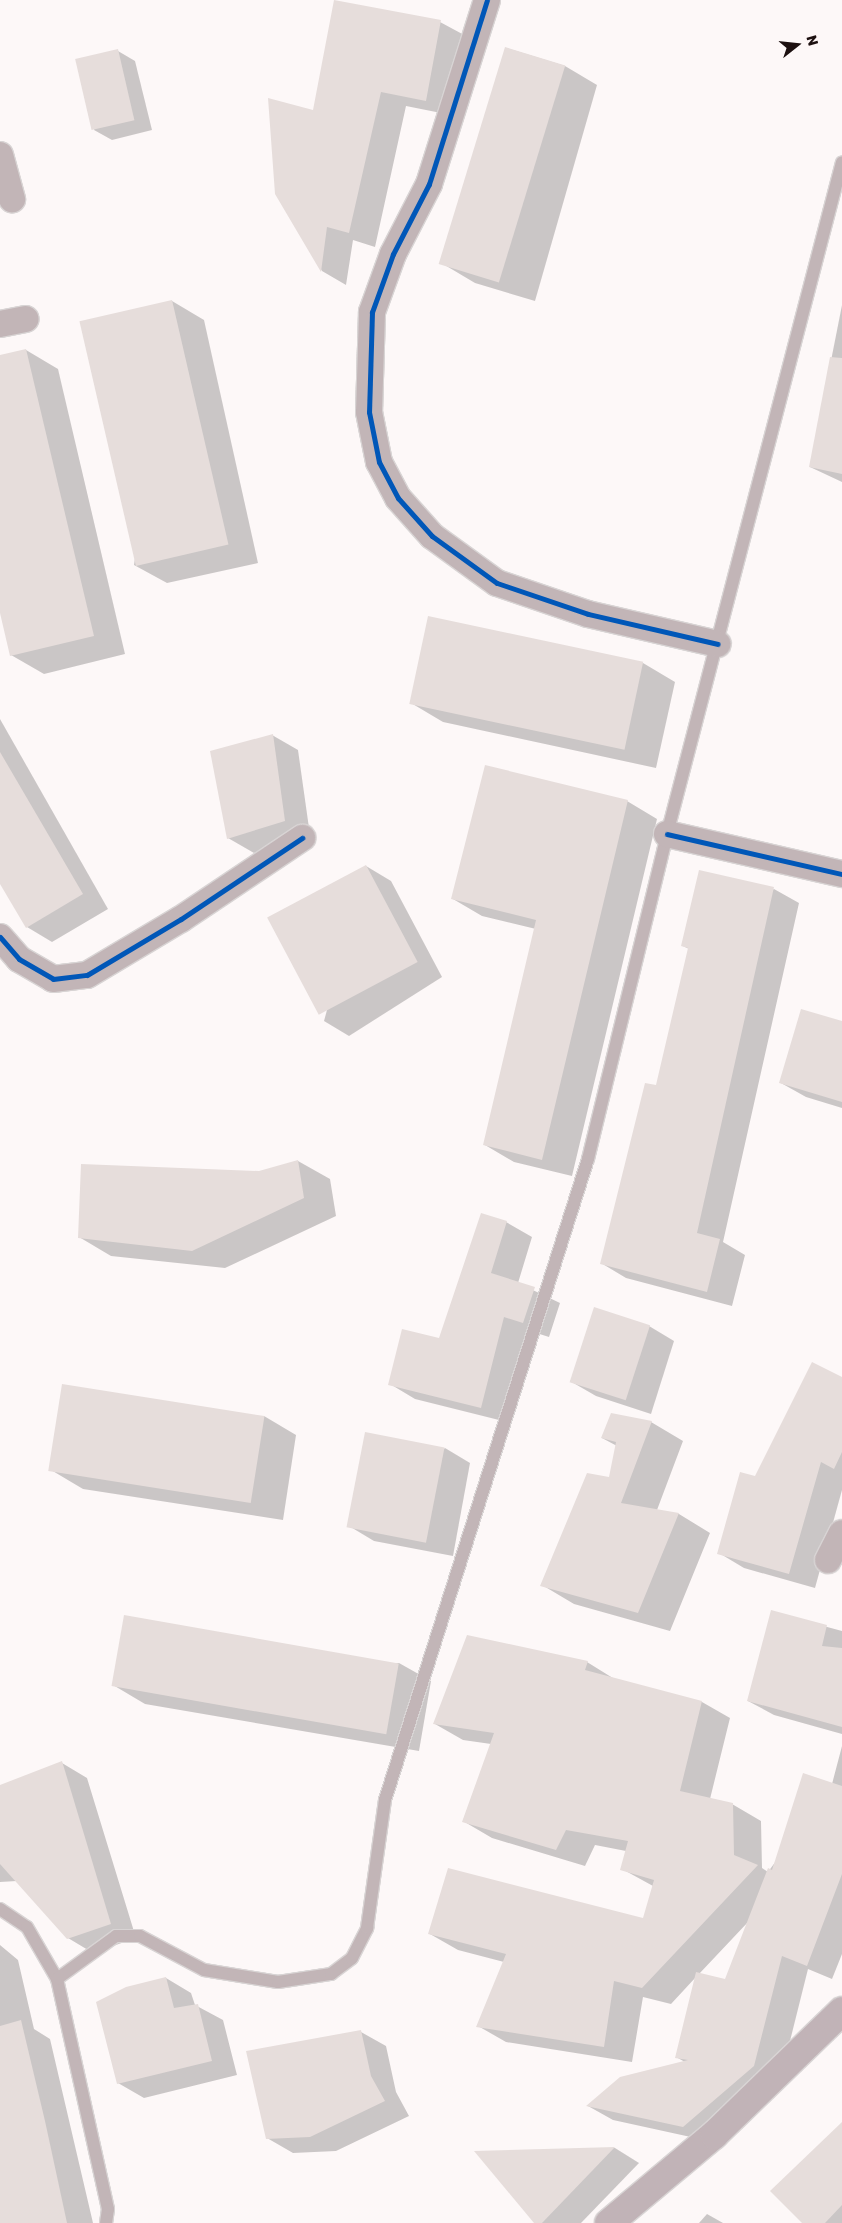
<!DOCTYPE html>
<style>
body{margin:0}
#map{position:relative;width:842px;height:2223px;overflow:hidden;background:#fdf8f8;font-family:Rubik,sans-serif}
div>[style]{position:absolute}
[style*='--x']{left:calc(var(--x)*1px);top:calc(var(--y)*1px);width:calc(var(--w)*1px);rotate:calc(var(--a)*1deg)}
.shadow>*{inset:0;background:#0003}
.building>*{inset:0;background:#e6dddb;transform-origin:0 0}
.roads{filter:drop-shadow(1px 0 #d8d4d4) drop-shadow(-1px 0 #d8d4d4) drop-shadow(0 1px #d8d4d4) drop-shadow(0 -1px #d8d4d4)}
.service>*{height:12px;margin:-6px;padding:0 6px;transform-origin:6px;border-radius:6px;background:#c2b5b7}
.minor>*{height:26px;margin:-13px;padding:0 13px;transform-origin:13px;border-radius:13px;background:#c2b5b7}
.secondary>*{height:28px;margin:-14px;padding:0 14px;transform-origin:14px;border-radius:14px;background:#c1b3b7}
.cycleway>*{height:5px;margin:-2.5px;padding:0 2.5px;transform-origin:2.5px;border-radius:2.5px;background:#0057b8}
span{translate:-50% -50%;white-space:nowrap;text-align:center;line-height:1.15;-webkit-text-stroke:4px #fef7f7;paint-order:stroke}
.north{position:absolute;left:772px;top:20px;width:50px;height:50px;-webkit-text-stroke:4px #fef7f7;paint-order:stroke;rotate:74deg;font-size:14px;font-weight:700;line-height:20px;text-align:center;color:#1c1010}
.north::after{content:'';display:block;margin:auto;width:18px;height:22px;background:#1c1010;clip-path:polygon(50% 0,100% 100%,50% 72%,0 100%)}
</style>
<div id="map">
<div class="shadow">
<div style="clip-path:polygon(440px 22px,466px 36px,451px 115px,406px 106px,375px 247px,353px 240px,346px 285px,322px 271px,277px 194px)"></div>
<div style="clip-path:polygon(506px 48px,565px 66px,597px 85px,535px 301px,475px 283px,443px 264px)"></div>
<div style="clip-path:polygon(118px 51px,135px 61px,152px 130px,112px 140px,94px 130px)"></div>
<div style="clip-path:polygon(172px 301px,204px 320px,258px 563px,167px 583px,134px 565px)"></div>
<div style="clip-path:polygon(842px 305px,842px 482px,810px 467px)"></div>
<div style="clip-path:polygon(26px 350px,58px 369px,125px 654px,44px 674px,11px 655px,0 607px,0 356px)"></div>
<div style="clip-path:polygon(643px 663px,675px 682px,656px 768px,443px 722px,411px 703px)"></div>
<div style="clip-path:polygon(0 719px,108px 909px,52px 942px,27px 927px,0 882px)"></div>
<div style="clip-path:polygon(272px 735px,298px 750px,310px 835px,254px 853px,228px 838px)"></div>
<div style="clip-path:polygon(627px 801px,657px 819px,572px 1176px,514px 1162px,485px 1145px,536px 929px,482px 916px,453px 899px)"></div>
<div style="clip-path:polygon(366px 866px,391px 881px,442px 977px,349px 1036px,324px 1021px)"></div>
<div style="clip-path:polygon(774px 889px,799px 903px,723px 1242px,745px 1255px,732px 1306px,626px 1278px,601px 1263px,657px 1087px,689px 949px,683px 946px)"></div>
<div style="clip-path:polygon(842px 1022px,842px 1108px,806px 1097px,781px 1083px)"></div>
<div style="clip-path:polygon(298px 1161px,330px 1179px,336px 1216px,225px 1268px,111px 1256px,79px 1237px)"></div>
<div style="clip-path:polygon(506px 1222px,532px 1237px,518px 1283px,560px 1303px,549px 1337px,530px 1331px,507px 1422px,415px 1399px,390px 1384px,440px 1340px)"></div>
<div style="clip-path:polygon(649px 1326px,674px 1341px,651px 1414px,596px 1396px,570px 1381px)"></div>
<div style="clip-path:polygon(842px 1378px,842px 1490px,815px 1588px,744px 1568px,719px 1553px,755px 1477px)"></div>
<div style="clip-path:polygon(264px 1416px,296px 1435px,283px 1520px,83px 1489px,51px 1470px)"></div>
<div style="clip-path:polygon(651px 1422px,683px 1441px,657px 1510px,679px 1514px,710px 1533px,670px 1631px,574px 1604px,542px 1585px,610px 1478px,617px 1446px,602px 1438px)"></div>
<div style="clip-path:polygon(445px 1448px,470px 1463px,453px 1556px,374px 1541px,349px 1526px)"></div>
<div style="clip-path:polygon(772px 1612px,842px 1631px,842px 1734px,774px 1715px,748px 1701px)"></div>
<div style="clip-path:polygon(evenodd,587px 1662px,616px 1680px,702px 1702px,730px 1718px,710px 1799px,732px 1804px,761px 1821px,762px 1868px,768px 1872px,832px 1784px,842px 1746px,842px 1954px,832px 1979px,808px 1969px,780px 2081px,709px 2141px,613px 2120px,588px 2106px,685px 2062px,676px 2057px,696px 1977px,671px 2004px,643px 1997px,632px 2062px,506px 2042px,478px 2026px,504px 1962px,458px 1950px,430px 1934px,644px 1919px,653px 1886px,622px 1869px,626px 1851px,595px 1845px,585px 1866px,492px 1838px,463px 1821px,491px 1744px,463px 1740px,435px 1724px,587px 1662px,749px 1921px,726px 1981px,699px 1974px,749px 1921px)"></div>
<div style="clip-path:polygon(399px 1663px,431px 1681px,419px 1751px,145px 1704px,113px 1685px)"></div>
<div style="clip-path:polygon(62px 1763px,87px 1778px,136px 1938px,93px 1953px,68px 1938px,17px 1881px,0 1882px,0 1787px)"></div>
<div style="clip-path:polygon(0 1945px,18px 1960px,34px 2029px,50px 2039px,93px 2223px,0 2223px)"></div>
<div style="clip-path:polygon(166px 1978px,191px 1993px,195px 2005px,223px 2020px,237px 2075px,144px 2098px,118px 2083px)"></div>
<div style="clip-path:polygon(361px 2032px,386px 2046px,396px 2092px,409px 2116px,336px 2151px,293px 2153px,267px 2138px)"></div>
<div style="clip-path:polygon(842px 2129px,842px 2223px,804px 2223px)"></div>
<div style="clip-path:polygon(615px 2148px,639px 2163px,581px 2223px,536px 2223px,477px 2152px)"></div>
<div style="clip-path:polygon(707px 2214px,723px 2223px,699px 2223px)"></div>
</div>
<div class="building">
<div style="clip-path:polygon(334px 0,441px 20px,426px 101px,381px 92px,349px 233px,327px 227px,321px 272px,275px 194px,268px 98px,313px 110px)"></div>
<div style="left:505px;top:47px;width:63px;height:227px;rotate:17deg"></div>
<div style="left:118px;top:49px;width:73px;height:44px;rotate:77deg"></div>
<div style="left:172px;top:300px;width:251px;height:95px;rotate:77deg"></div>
<div style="clip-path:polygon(26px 349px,94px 636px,10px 656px,0 613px,0 355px)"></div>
<div style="clip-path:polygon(830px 357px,842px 358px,842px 474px,809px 467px)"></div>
<div style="left:428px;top:616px;width:220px;height:90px;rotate:12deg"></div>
<div style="clip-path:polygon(273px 734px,285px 821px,227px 839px,210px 751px)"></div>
<div style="clip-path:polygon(0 752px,83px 894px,26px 928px,0 884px)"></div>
<div style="clip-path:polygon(485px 765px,628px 800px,542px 1160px,483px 1145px,536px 920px,451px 899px)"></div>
<div style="left:366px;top:865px;width:110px;height:112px;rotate:62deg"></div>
<div style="clip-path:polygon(699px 870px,774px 887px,697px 1233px,720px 1239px,707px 1292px,600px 1264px,645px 1083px,656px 1085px,688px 948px,681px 946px)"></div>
<div style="clip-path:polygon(801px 1009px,842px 1021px,842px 1102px,779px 1083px)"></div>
<div style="clip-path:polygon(298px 1160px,304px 1198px,192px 1251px,78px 1238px,81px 1164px,259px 1171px)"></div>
<div style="clip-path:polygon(481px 1213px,507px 1221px,491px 1273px,535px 1287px,523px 1323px,504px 1317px,481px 1408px,388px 1385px,402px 1329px,439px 1338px)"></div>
<div style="left:594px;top:1307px;width:59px;height:79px;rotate:18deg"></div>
<div style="clip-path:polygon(812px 1362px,842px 1377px,842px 1452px,834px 1469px,821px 1462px,789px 1574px,717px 1554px,740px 1472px,755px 1476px)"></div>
<div style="left:62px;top:1384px;width:205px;height:88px;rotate:9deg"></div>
<div style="clip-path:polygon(611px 1413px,652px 1421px,621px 1503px,679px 1513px,638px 1613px,540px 1586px,587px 1473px,609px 1477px,616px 1442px,601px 1438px)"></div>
<div style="left:365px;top:1432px;width:81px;height:97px;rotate:11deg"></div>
<div style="clip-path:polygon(771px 1610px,827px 1625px,822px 1646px,842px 1648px,842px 1727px,747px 1701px)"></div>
<div style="left:124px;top:1615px;width:279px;height:72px;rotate:10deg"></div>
<div style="clip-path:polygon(467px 1635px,588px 1661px,585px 1670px,702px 1701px,680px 1791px,733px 1803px,734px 1855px,758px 1865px,642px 1988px,614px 1981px,604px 2047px,476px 2027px,506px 1954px,428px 1934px,448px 1868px,643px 1918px,654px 1880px,620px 1870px,628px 1841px,566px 1830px,556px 1850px,462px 1822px,494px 1733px,433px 1724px)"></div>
<div style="clip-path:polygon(62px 1761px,111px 1924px,67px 1939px,0 1864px,0 1785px)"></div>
<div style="clip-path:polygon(803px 1773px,842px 1786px,842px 1874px,807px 1966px,782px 1956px,754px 2066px,683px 2127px,586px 2106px,620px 2077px,688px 2060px,675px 2058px,696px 1972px,725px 1979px,768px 1868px,772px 1870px)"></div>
<div style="clip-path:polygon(166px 1977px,174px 2008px,198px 2004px,212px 2061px,117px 2084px,96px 2002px,126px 1987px)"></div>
<div style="clip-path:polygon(21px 2020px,45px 2121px,67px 2223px,0 2223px,0 2026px)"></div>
<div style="clip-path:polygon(361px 2030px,371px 2076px,385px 2101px,310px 2137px,266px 2139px,246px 2051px)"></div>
<div style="clip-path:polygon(842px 2122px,842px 2205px,825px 2223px,802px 2223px,770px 2191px)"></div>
<div style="clip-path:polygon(615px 2147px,542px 2223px,534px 2223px,474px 2151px)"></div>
</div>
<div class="roads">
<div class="service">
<div style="--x:0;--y:1909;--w:32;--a:34"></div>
<div style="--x:27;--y:1927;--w:60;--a:60"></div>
<div style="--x:57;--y:1979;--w:236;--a:77.5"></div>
<div style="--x:108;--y:2209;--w:14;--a:98"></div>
<div style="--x:57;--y:1979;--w:73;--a:-36.1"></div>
<div style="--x:116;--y:1936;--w:24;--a:0"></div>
<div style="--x:140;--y:1936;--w:72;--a:28"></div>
<div style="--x:204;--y:1970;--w:75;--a:9.2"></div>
<div style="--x:278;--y:1982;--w:54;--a:-8.6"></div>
<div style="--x:331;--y:1974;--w:26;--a:-37"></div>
<div style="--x:352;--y:1958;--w:34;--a:-63"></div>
<div style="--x:367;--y:1928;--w:129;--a:-82"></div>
<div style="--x:385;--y:1800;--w:672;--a:-72.43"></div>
<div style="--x:588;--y:1159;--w:334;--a:-76.3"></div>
<div style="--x:667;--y:834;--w:694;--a:-75.4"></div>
</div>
<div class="minor">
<div style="--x:487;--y:0;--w:193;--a:107.5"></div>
<div style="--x:429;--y:184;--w:79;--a:117.2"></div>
<div style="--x:393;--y:254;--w:62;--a:109.9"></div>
<div style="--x:372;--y:312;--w:100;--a:91.7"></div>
<div style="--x:369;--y:412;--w:51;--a:78.7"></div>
<div style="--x:379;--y:462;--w:41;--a:62.2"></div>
<div style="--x:398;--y:498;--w:51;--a:48.2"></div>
<div style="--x:432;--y:536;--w:80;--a:35.9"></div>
<div style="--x:497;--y:583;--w:96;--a:18.8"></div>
<div style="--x:588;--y:614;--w:133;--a:13"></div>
<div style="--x:0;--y:155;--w:46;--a:74.7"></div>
<div style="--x:0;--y:324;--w:26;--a:-11"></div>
<div style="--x:667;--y:834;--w:180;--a:12.9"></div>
<div style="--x:0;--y:937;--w:29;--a:49"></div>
<div style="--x:19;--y:959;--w:39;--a:30"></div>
<div style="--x:53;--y:979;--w:34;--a:-7"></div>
<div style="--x:87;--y:975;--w:109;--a:-30.8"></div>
<div style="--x:181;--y:919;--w:146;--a:-33.8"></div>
<div style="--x:828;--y:1560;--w:30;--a:-63"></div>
</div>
<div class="secondary">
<div style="--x:609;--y:2223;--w:137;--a:-40"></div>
<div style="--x:714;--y:2135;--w:178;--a:-44.1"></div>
</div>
</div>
<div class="cycleway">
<div style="--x:487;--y:0;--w:193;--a:107.5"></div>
<div style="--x:429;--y:184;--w:79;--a:117.2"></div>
<div style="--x:393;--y:254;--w:62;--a:109.9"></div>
<div style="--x:372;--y:312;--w:100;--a:91.7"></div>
<div style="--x:369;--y:412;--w:51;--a:78.7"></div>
<div style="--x:379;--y:462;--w:41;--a:62.2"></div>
<div style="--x:398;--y:498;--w:51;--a:48.2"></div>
<div style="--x:432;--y:536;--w:80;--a:35.9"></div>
<div style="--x:497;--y:583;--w:96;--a:18.8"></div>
<div style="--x:588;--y:614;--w:133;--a:13"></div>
<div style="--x:667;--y:834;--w:180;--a:12.9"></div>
<div style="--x:0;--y:937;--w:29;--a:49"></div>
<div style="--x:19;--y:959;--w:39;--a:30"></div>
<div style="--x:53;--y:979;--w:34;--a:-7"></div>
<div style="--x:87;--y:975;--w:109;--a:-30.8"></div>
<div style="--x:181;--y:919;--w:146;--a:-33.8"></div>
</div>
<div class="north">N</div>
</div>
